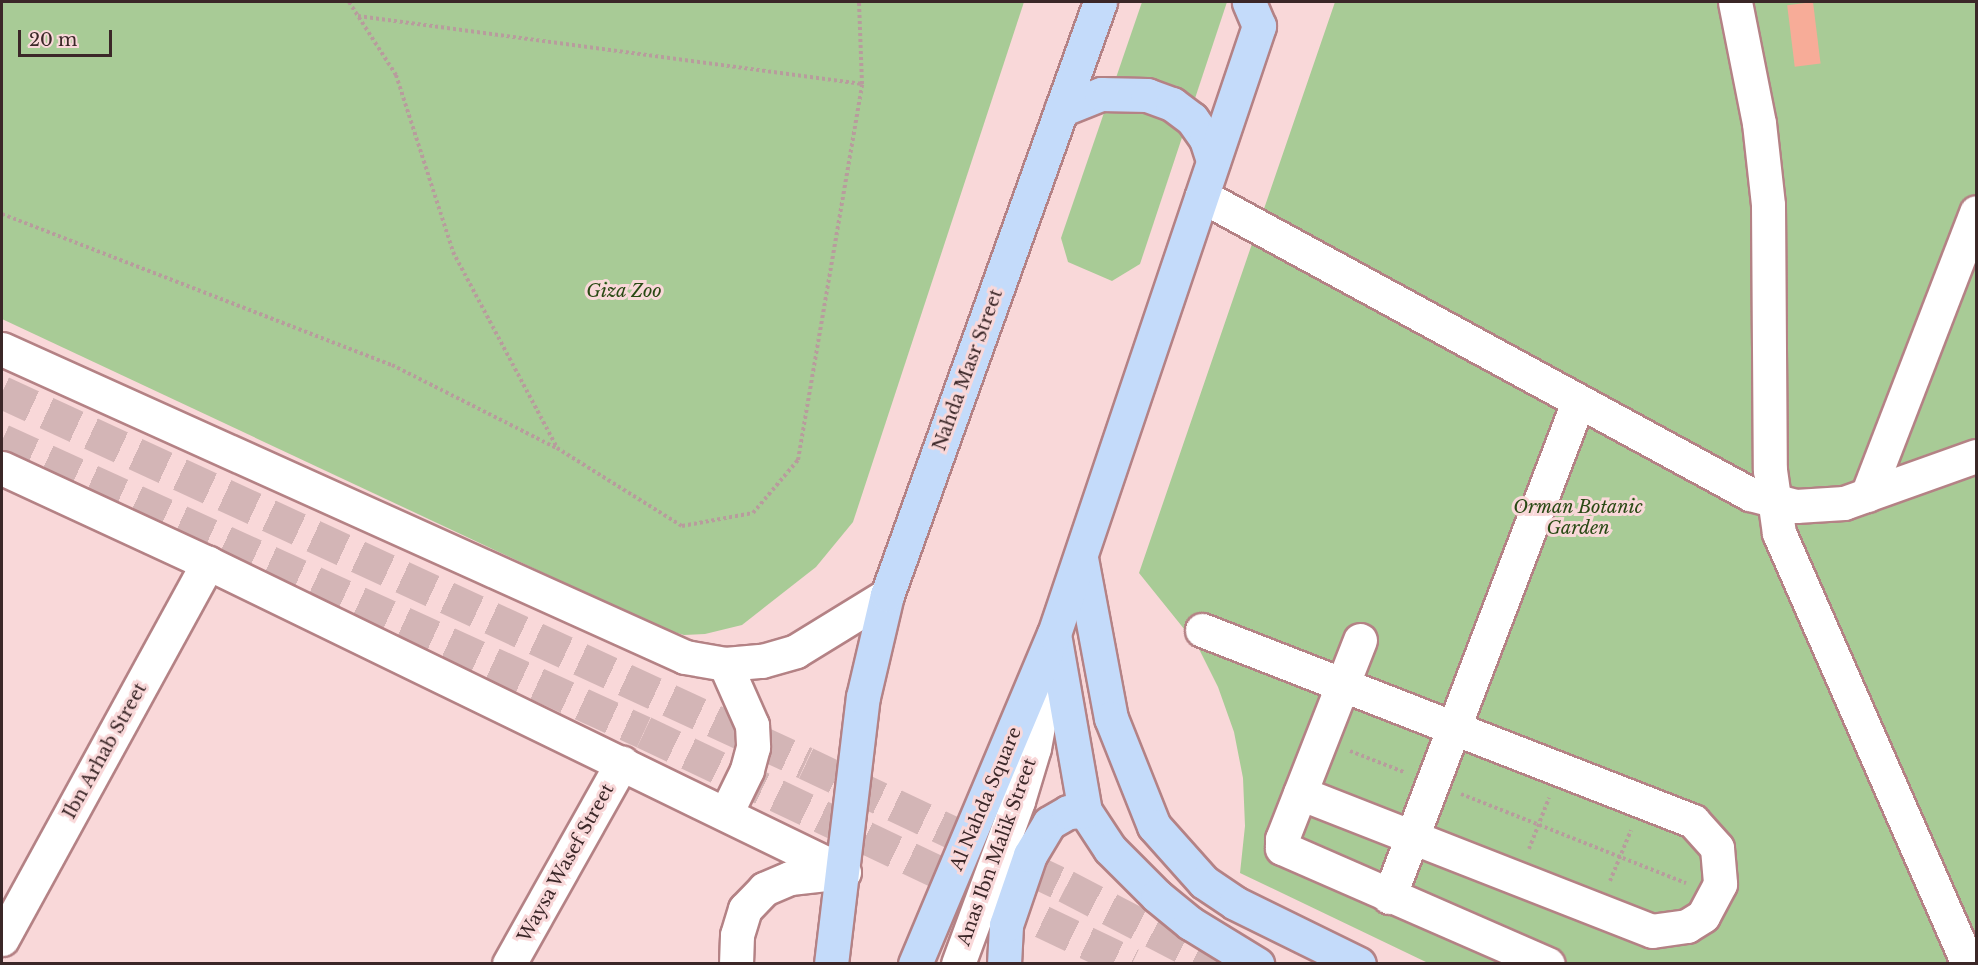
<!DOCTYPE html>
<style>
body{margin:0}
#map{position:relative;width:1978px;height:965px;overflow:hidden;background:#f9d8d9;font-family:"Libre Baskerville",serif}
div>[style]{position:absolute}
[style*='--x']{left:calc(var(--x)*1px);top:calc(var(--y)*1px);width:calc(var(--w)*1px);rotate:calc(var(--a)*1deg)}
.green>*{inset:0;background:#a8cb96}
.building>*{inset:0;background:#f7ac98;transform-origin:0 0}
.primary-tunnel>*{height:33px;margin-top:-16.5px;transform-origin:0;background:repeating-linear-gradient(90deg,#d3b5b6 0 33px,transparent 0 49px)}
.path>*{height:4px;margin-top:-2px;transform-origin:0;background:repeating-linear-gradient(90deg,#b89c9d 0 3px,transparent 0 6px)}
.roads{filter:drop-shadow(2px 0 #b48285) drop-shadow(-2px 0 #b48285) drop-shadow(0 2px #b48285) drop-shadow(0 -2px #b48285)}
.street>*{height:33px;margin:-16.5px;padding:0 16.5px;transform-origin:16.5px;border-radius:16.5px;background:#fff}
.secondary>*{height:33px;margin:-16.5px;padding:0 16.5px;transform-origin:16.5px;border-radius:16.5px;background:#fff}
.primary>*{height:33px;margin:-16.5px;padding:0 16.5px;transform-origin:16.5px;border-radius:16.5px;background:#c4dbfa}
span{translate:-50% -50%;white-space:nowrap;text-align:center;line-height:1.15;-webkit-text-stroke:6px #f9d8d9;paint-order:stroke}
.park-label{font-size:18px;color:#294914;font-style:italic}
.street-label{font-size:18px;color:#3b2728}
.frame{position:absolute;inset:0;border:3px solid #3b2728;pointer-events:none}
.scale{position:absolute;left:18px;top:30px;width:94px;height:27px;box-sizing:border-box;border:3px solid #3b2728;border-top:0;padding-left:8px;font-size:18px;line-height:21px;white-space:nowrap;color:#3b2728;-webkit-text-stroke:4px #f9d8d9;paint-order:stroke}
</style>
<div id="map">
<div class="green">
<div style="clip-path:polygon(2px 2px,1024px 2px,853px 522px,816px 567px,742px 625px,705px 634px,684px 635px,661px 628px,2px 319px)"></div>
<div style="clip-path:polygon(1142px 2px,1227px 2px,1140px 264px,1112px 281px,1068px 262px,1061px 238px)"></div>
<div style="clip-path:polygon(1335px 2px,1976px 2px,1976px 963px,1428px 963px,1240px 873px,1245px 826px,1243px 778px,1234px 732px,1218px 687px,1197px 645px,1139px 573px)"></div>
</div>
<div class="building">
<div style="left:1813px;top:2px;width:62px;height:26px;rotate:83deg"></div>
</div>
<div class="primary-tunnel">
<div style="--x:2;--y:392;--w:885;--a:24.77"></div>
<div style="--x:806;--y:763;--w:288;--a:25.3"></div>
<div style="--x:1066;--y:886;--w:169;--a:27.5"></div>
<div style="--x:2;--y:440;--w:705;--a:24.46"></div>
<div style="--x:644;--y:732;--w:540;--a:25.43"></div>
</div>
<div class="path">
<div style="--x:349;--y:2;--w:87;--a:57.2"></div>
<div style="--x:396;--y:75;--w:186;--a:72.1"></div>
<div style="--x:453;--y:252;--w:222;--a:62"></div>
<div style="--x:557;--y:448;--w:147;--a:32"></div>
<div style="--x:682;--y:526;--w:72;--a:-10.4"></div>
<div style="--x:753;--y:513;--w:70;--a:-49.7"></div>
<div style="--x:798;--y:460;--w:381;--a:-80.3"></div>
<div style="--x:862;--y:84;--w:82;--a:-92.1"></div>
<div style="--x:358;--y:16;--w:509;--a:7.68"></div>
<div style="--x:2;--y:214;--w:418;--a:21.2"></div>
<div style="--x:392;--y:365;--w:184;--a:26.8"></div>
<div style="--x:1350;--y:751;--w:58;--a:21.3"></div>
<div style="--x:1461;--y:794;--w:242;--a:21.6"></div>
<div style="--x:1529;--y:849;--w:55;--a:-68.6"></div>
<div style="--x:1610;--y:881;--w:55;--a:-67.6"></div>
</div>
<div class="roads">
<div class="street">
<div style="--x:1735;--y:2;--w:123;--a:78.8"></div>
<div style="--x:1759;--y:123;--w:82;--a:83.7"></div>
<div style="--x:1768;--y:205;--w:265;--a:89.6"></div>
<div style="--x:1770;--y:470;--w:64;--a:81.9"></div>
<div style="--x:1779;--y:533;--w:471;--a:66.3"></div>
<div style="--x:1202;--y:196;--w:624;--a:28.54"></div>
<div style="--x:1750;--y:494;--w:48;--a:14.6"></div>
<div style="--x:1796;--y:506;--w:48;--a:-3.6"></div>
<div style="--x:1844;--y:503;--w:140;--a:-19.6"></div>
<div style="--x:1867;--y:495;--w:303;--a:-68.9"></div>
<div style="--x:1202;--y:630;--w:527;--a:21.26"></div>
<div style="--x:1693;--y:821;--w:36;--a:48"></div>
<div style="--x:1717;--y:848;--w:36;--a:85"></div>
<div style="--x:1720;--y:884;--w:36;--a:118"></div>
<div style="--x:1703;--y:916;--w:19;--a:148"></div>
<div style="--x:1687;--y:926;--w:35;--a:172"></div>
<div style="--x:1652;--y:931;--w:378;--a:-158.6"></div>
<div style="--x:1360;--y:640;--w:214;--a:111.4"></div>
<div style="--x:1282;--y:839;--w:9;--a:90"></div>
<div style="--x:1282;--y:848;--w:290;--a:23.6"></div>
<div style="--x:1389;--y:897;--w:530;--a:-69.1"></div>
<div style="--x:2;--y:939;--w:429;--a:-61.3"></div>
<div style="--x:509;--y:964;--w:231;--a:-60.7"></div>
<div style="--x:736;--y:964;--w:29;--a:-88"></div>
<div style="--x:737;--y:935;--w:27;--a:-73"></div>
<div style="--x:745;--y:909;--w:28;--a:-46"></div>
<div style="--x:764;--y:889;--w:28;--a:-23"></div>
<div style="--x:790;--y:878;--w:54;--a:-6.3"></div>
</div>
<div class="secondary">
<div style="--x:2;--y:349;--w:749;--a:24.27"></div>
<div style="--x:685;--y:657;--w:41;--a:9.9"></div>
<div style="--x:725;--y:664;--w:37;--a:-5"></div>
<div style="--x:762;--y:661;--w:35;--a:-16"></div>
<div style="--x:796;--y:651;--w:107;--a:-31.6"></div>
<div style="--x:2;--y:468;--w:227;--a:24.8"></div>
<div style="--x:208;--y:563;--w:707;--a:25.91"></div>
<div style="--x:725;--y:664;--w:67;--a:66.1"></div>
<div style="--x:752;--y:725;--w:22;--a:87"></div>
<div style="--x:753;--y:747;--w:24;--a:105"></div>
<div style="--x:747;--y:770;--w:48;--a:116"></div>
<div style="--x:958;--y:964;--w:174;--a:-69.8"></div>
<div style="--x:1018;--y:801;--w:55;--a:-73.2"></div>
<div style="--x:1034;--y:748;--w:94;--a:-79.5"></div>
</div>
<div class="primary">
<div style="--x:1061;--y:110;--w:43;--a:-21.8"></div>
<div style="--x:1101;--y:94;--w:46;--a:1.2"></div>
<div style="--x:1147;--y:95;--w:27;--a:20"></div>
<div style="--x:1172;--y:104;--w:25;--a:37"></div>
<div style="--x:1192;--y:119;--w:24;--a:55"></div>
<div style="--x:1206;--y:139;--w:23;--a:72"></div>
<div style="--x:1081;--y:558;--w:163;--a:79.4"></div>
<div style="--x:1111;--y:718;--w:116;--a:68.3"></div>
<div style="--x:1154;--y:826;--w:75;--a:48.2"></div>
<div style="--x:1204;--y:882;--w:37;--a:34"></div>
<div style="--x:1235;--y:903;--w:138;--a:26.2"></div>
<div style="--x:1054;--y:634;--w:180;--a:80.1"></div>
<div style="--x:1085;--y:811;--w:45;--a:56.7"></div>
<div style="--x:1110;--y:849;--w:66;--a:45"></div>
<div style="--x:1157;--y:896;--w:43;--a:39.3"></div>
<div style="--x:1190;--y:923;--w:79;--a:31.5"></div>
<div style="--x:831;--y:964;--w:269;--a:-83.2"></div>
<div style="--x:863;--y:697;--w:105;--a:-76.8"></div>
<div style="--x:887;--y:595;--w:630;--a:-70.24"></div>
<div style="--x:915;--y:964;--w:358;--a:-67.2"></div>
<div style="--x:1054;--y:634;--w:642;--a:-71.37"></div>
<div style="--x:1259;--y:26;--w:26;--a:-113"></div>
<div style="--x:1004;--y:964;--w:39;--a:-87"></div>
<div style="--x:1006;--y:925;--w:74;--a:-71.1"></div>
<div style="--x:1030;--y:855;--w:37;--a:-59"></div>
<div style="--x:1049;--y:823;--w:22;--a:-30"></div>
<div style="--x:1068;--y:812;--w:17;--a:-3"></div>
</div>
</div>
<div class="park-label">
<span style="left:624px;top:291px">Giza Zoo</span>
<span style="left:1578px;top:518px">Orman Botanic<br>Garden</span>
</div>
<div class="street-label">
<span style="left:968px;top:370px;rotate:-70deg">Nahda Masr Street</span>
<span style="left:105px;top:751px;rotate:-61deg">Ibn Arhab Street</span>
<span style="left:986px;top:799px;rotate:-67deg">Al Nahda Square</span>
<span style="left:997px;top:852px;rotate:-70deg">Anas Ibn Malik Street</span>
<span style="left:566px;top:863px;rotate:-61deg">Waysa Wasef Street</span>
</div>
<div class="frame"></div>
<div class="scale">20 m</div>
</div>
